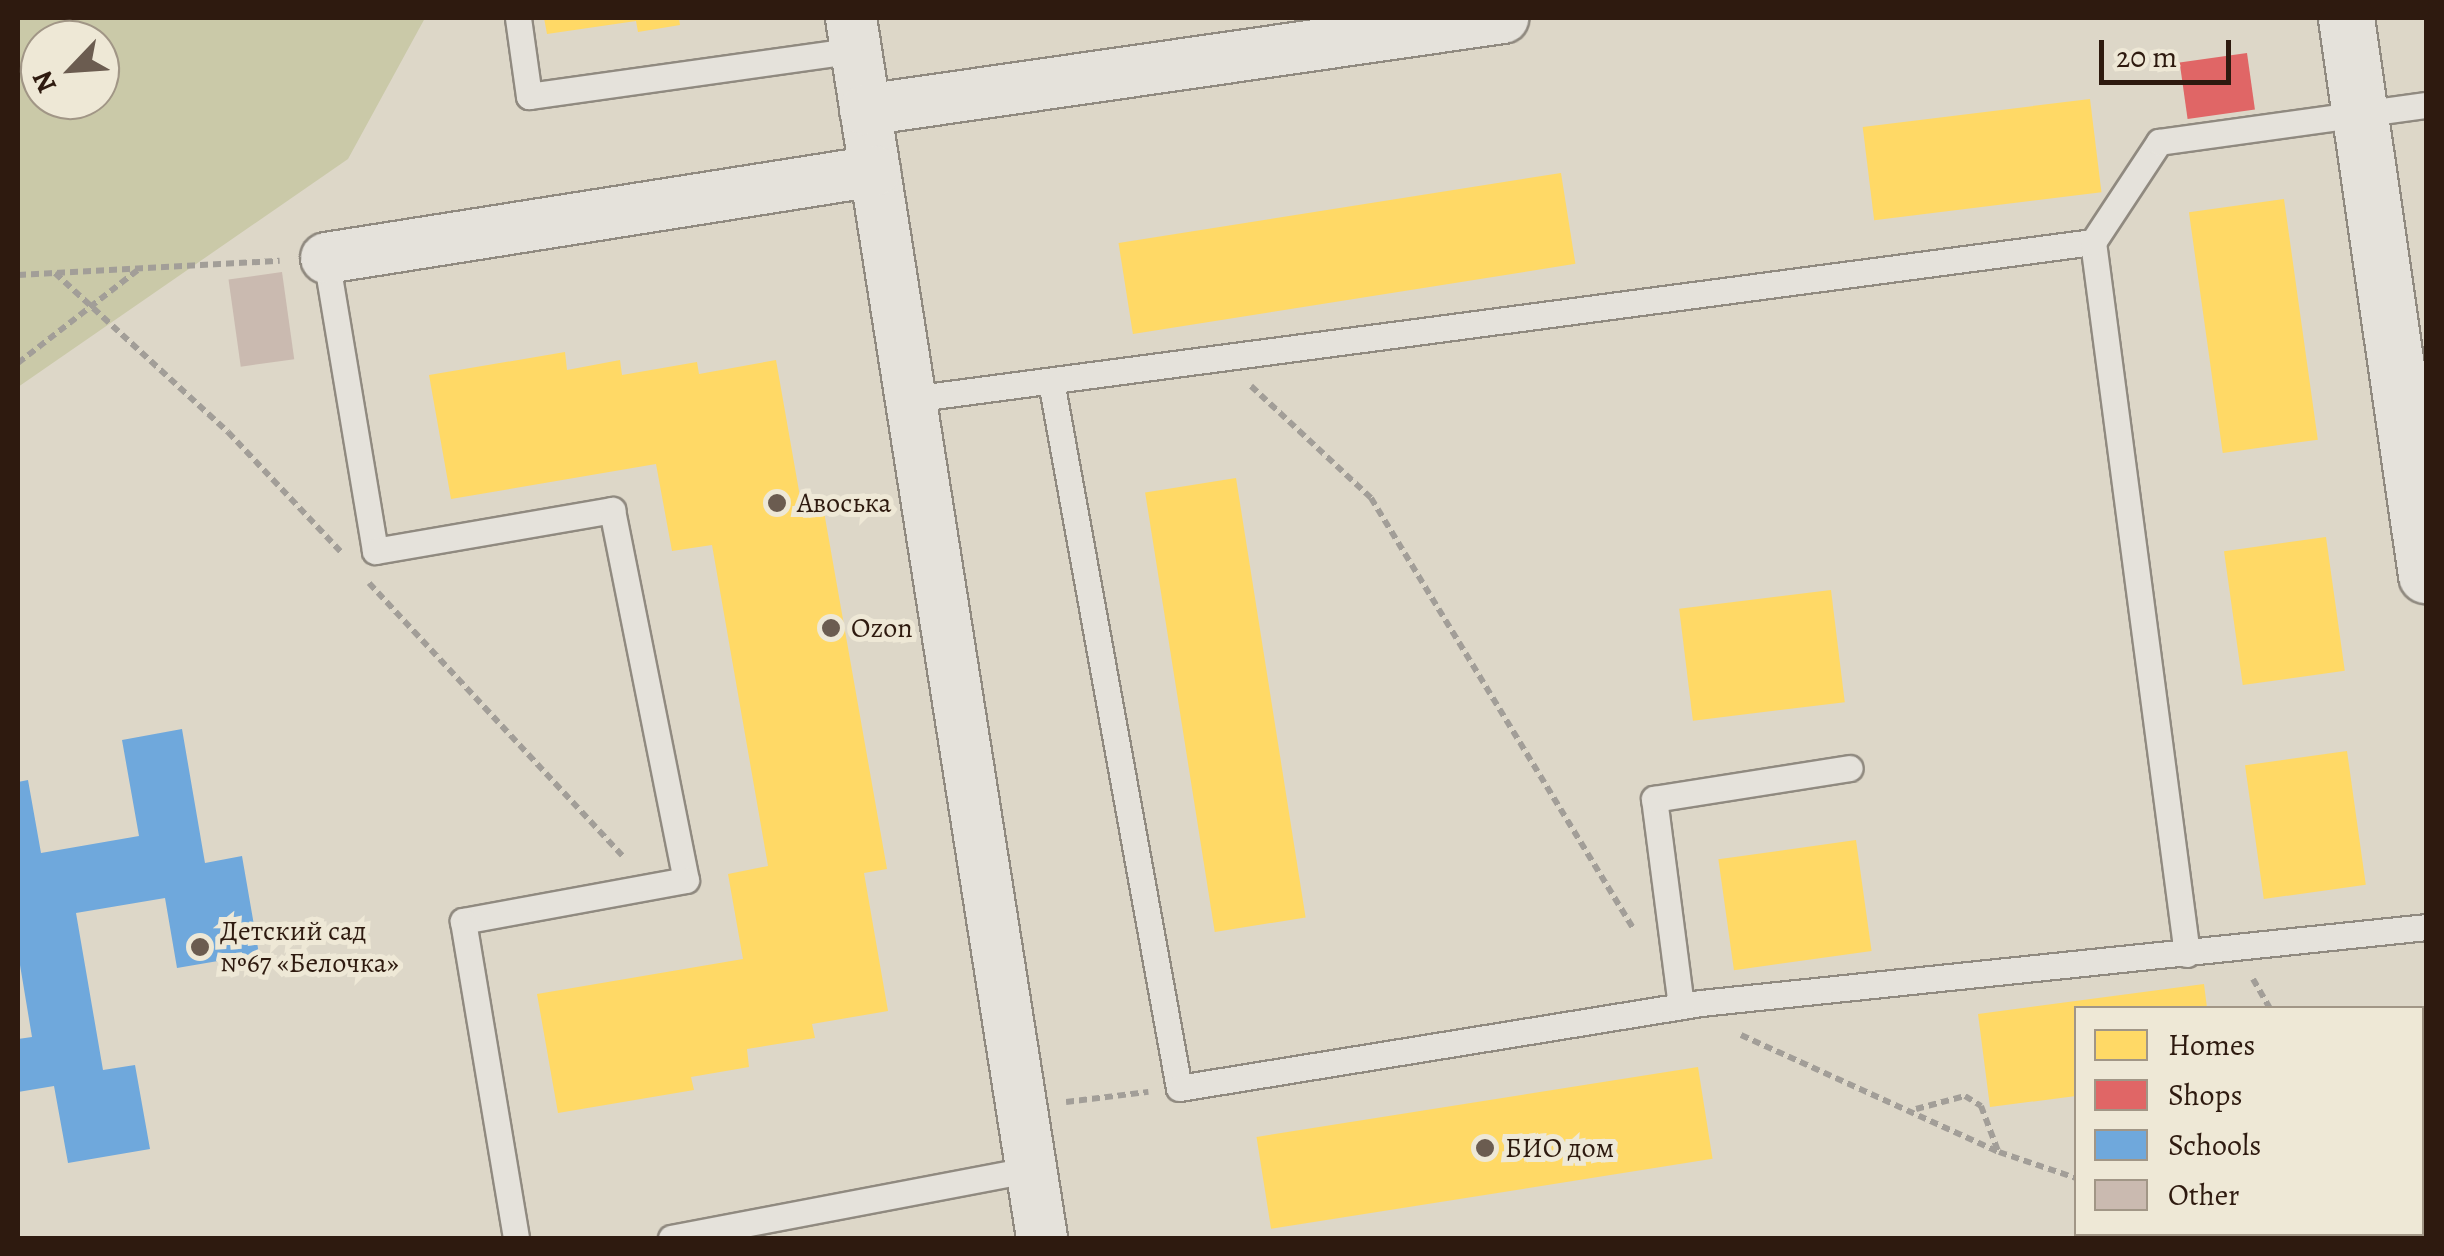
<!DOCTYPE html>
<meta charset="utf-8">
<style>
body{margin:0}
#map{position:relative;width:2444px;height:1256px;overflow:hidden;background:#ddd7c8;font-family:Alegreya,serif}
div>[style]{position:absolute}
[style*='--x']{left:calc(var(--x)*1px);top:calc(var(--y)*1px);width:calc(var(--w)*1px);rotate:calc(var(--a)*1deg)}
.green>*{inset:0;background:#cac9a8}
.homes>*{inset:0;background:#ffd966;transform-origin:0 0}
.shops>*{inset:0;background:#e06666;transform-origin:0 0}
.schools>*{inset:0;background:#6fa8dc}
.building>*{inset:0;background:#cabab0;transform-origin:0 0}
.path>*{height:6px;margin-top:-3px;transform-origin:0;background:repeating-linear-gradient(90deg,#a29e98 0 8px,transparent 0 13px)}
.roads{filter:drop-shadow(2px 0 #908a80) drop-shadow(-2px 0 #908a80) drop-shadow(0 2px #908a80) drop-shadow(0 -2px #908a80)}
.service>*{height:25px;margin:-12.5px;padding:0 12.5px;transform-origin:12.5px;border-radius:12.5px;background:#e5e2db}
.minor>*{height:50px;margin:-25px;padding:0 25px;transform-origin:25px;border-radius:25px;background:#e5e2db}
.tertiary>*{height:55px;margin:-27.5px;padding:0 27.5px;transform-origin:27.5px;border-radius:27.5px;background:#e5e2db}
.dots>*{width:28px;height:28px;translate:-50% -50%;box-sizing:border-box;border:5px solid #eee8d6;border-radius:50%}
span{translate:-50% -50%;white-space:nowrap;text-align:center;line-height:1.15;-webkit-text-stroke:10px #eee8d6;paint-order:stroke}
.poi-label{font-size:28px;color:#2e1a0f}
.left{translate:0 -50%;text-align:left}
.frame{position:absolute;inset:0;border:20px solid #2e1a0f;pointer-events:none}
.legend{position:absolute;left:2074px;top:1006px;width:350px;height:230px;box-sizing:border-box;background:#eee8d6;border:2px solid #a19686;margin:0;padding:12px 18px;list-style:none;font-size:30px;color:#2e1a0f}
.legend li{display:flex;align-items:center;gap:20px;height:50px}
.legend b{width:50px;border:2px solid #a19686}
.north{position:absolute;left:20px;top:20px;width:100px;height:100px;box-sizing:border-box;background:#eee8d6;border:2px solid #a19686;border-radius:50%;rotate:245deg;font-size:28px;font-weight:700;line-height:40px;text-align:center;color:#2e1a0f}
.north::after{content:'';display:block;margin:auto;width:35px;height:45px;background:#6b5c50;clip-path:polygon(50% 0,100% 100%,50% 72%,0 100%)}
.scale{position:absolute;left:2099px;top:40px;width:132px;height:45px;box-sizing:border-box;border:5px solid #2e1a0f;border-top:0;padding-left:12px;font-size:30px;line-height:35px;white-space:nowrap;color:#2e1a0f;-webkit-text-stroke:8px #eee8d6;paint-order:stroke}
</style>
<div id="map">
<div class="green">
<div style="clip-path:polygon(evenodd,18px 18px,425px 18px,348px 159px,18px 387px,18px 18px,40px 40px,100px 40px,100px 100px,40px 100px,40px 40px)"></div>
</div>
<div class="homes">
<div style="clip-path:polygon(544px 18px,679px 18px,680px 25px,638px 32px,636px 21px,547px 34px)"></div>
<div style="left:2090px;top:99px;width:94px;height:229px;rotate:83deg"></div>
<div style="left:1561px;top:173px;width:92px;height:448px;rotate:81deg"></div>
<div style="left:2284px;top:199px;width:243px;height:96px;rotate:82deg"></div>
<div style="clip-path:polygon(565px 352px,567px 370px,620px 360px,622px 375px,697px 362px,699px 374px,776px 360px,802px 508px,823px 506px,887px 869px,864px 873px,888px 1011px,812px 1024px,815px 1038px,747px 1049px,749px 1067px,691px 1077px,694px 1090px,558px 1113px,537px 994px,743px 959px,728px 874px,768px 866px,712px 545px,672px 551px,656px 464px,451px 499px,429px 375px)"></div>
<div style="left:1236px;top:478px;width:445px;height:92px;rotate:81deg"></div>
<div style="left:2326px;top:537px;width:135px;height:103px;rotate:82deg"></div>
<div style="left:1831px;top:590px;width:113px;height:153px;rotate:83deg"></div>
<div style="left:2347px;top:751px;width:135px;height:103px;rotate:82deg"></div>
<div style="left:1856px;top:840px;width:112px;height:139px;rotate:82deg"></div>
<div style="clip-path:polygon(2204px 984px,2207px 1008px,2076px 1008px,2076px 1096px,1990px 1107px,1978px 1014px)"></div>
<div style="left:1698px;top:1067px;width:93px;height:447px;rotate:81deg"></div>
</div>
<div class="shops">
<div style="left:2247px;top:53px;width:57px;height:68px;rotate:82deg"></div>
</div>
<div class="schools">
<div style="clip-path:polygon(182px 729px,205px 863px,242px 856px,259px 954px,177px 968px,165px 898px,76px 913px,103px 1070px,135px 1065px,150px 1149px,68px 1163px,54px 1086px,18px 1092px,18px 1039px,32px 1037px,18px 953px,18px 782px,28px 780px,41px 853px,139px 836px,122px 740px)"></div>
</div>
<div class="building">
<div style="left:282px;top:272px;width:88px;height:54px;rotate:82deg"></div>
</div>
<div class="path">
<div style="--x:55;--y:273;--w:235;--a:42.6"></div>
<div style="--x:228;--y:432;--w:165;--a:46.7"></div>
<div style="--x:18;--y:275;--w:262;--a:-3.1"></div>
<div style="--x:18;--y:363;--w:153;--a:-37.8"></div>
<div style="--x:1251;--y:386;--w:164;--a:43"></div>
<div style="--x:1371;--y:498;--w:504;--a:58.65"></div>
<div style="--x:369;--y:583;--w:373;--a:47.1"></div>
<div style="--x:2253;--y:979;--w:34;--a:60"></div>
<div style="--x:1741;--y:1035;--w:283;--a:24.4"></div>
<div style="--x:1999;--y:1152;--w:81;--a:18.7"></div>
<div style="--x:1066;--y:1102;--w:83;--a:-7"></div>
<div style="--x:1916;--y:1109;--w:51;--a:-14.9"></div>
<div style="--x:1965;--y:1096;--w:19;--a:32"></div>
<div style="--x:1981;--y:1106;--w:48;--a:69.3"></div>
<div style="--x:2241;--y:1234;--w:16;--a:15"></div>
<div style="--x:2373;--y:1234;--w:4;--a:76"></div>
</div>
<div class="roads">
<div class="service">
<div style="--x:518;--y:18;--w:79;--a:82"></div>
<div style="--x:529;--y:96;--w:330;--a:-8"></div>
<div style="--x:326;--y:258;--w:297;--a:80.5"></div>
<div style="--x:375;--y:551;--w:241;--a:-9.8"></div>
<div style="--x:612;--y:510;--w:377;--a:78.7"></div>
<div style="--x:686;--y:880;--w:227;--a:169.6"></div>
<div style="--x:463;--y:921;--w:321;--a:80.5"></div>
<div style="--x:1051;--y:381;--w:718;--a:79.74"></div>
<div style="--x:1179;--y:1088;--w:529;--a:-9.25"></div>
<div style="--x:1701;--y:1003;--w:729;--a:-5.98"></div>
<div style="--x:911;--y:399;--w:1192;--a:-7.57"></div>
<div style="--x:2187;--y:954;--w:718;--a:-97.52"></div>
<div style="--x:2093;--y:242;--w:120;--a:-56.6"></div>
<div style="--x:2159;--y:142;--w:270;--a:-7.9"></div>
<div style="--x:1681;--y:1006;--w:209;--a:-97.4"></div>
<div style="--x:1654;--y:799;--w:198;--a:-9"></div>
<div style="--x:671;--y:1238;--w:368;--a:-10.8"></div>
</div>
<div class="minor">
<div style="--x:851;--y:18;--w:1235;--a:81.1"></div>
<div style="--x:865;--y:110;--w:645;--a:-8.21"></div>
<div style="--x:326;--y:258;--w:556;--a:-9"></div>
</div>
<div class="tertiary">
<div style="--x:2346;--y:18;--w:563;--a:81.83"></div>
</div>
</div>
<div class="dots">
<div style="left:777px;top:503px;background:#6b5c50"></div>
<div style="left:831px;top:628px;background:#6b5c50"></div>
<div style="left:200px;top:947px;background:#6b5c50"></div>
<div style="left:1485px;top:1148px;background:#6b5c50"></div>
</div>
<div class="poi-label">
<span class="left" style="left:797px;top:503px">Авоська</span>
<span class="left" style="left:851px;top:628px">Ozon</span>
<span class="left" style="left:220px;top:947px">Детский сад<br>№67 «Белочка»</span>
<span class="left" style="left:1505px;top:1148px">БИО дом</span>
</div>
<div class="frame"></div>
<ul class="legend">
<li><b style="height:28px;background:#ffd966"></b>Homes</li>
<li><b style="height:28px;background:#e06666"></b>Shops</li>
<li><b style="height:28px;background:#6fa8dc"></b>Schools</li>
<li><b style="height:28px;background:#cabab0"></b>Other</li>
</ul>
<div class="north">N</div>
<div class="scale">20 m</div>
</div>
